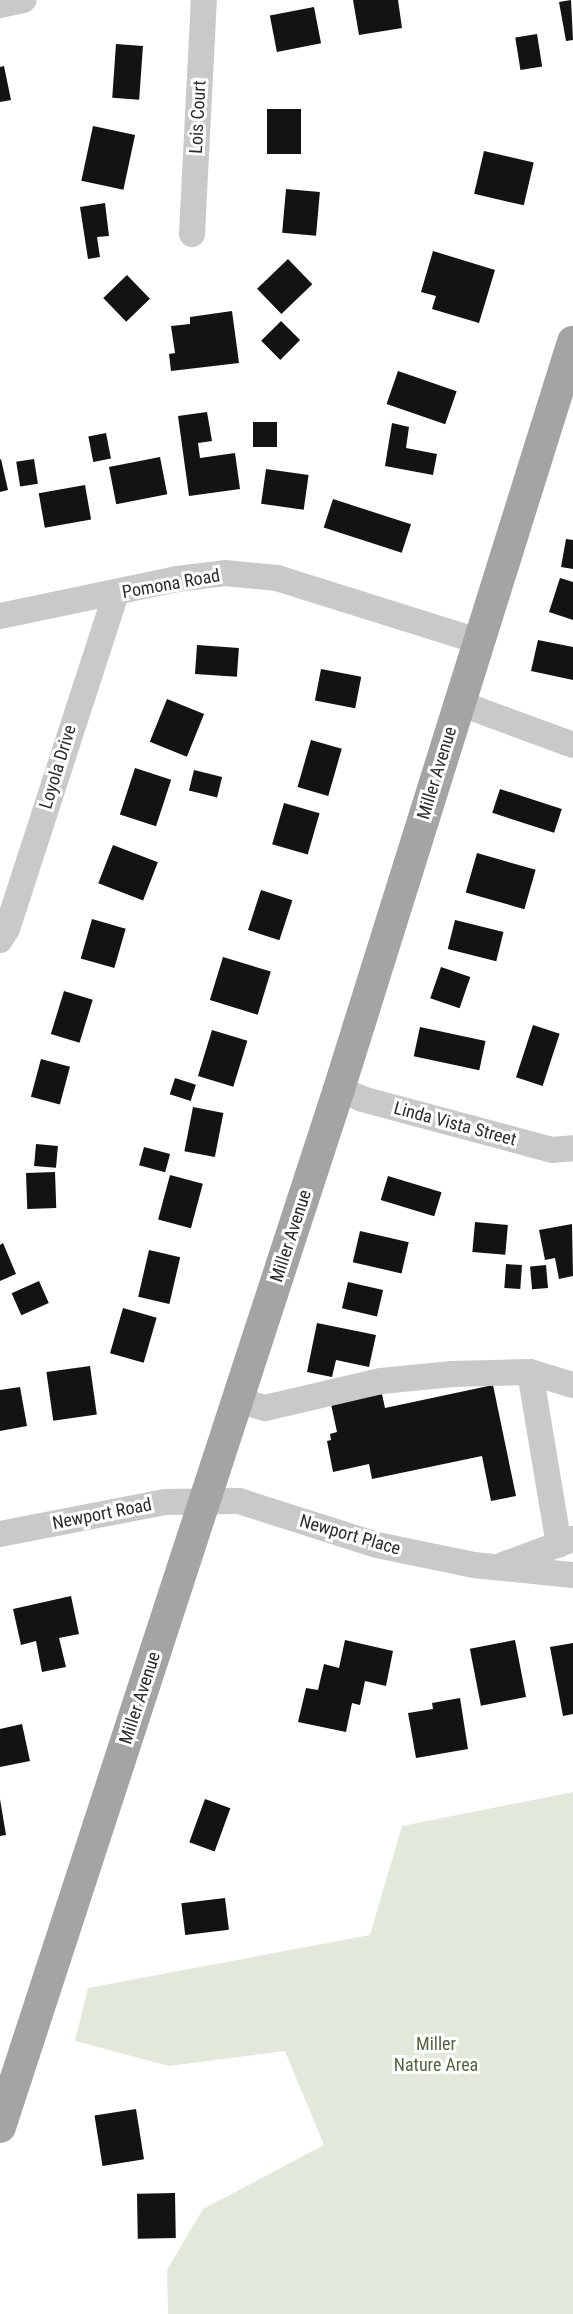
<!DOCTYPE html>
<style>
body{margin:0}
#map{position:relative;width:573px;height:2314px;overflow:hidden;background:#fff;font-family:"Roboto Condensed",sans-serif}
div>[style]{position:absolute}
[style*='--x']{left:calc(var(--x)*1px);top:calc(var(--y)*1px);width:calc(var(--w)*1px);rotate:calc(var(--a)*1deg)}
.green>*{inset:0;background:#e2e9da}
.building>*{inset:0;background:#131313;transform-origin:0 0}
.minor>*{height:26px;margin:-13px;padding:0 13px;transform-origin:13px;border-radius:13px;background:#c9c9c9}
.major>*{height:32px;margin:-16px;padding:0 16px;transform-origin:16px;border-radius:16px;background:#a4a4a4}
span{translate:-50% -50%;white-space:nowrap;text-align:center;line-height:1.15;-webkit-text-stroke:6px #fff;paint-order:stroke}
.street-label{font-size:18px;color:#2c2c2c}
.park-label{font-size:18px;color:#4f653c}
</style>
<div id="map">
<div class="green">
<div style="clip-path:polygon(573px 1792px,573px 2314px,168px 2314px,167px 2270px,203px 2209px,324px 2145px,285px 2051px,169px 2066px,75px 2041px,88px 1988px,370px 1935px,402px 1826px)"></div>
</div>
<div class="building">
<div style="clip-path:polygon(353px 0,398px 0,402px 28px,359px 35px)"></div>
<div style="clip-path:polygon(571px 0,573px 40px,566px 41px,559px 2px)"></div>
<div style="left:314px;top:7px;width:37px;height:45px;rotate:79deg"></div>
<div style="left:537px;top:34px;width:33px;height:22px;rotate:81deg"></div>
<div style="left:116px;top:44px;width:27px;height:54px;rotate:4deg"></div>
<div style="clip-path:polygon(4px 66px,11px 100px,0 102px,0 67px)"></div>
<div style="left:267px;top:109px;width:34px;height:45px"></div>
<div style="left:93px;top:126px;width:43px;height:56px;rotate:12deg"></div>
<div style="left:484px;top:151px;width:51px;height:44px;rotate:13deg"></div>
<div style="left:286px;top:189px;width:34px;height:44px;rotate:5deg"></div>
<div style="clip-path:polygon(105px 203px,109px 236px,97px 237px,100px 257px,88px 259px,80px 207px)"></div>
<div style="clip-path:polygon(433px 251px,495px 270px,479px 323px,432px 309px,436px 296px,421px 292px)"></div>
<div style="left:288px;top:259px;width:35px;height:43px;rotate:46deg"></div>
<div style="left:127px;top:275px;width:33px;height:33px;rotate:46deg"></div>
<div style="clip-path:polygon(232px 311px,239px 363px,171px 371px,169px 354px,175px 353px,171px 326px,190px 324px,190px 317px)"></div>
<div style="left:281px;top:321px;width:27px;height:28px;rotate:45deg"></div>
<div style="left:398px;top:371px;width:62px;height:35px;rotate:19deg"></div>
<div style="clip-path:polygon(207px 412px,212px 441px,198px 443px,200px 458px,235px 453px,240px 489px,189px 496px,178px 416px)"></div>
<div style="left:253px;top:422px;width:24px;height:25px"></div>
<div style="clip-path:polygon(392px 423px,409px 427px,406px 448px,437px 454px,433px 475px,385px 466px)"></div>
<div style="left:106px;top:433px;width:26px;height:18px;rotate:79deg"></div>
<div style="left:160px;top:457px;width:38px;height:52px;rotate:79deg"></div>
<div style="clip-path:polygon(1px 459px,8px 490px,0 492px,0 460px)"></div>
<div style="left:34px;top:459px;width:25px;height:18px;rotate:81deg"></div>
<div style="left:266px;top:469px;width:43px;height:35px;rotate:8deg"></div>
<div style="left:85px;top:485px;width:35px;height:47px;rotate:80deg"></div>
<div style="left:333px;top:499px;width:82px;height:30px;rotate:18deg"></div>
<div style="clip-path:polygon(566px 539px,573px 540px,573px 569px,561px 567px)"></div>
<div style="clip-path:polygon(560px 578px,573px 582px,573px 620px,549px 612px)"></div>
<div style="clip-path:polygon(538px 640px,573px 647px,573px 680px,531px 671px)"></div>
<div style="left:197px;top:645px;width:42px;height:29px;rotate:4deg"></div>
<div style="left:321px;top:669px;width:41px;height:32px;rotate:11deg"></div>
<div style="left:167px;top:699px;width:40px;height:46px;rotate:22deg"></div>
<div style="left:311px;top:740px;width:32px;height:49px;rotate:16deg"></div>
<div style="left:135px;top:768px;width:38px;height:49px;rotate:18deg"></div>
<div style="left:194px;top:770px;width:29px;height:21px;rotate:14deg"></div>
<div style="left:500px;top:789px;width:65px;height:25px;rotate:18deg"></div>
<div style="left:284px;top:803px;width:37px;height:43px;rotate:16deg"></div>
<div style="left:113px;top:845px;width:48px;height:41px;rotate:21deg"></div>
<div style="left:477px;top:853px;width:61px;height:41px;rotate:16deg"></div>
<div style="left:261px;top:890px;width:33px;height:42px;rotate:18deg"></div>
<div style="left:92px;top:919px;width:35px;height:41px;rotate:16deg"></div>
<div style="left:455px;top:920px;width:50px;height:30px;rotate:14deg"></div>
<div style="left:223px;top:957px;width:50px;height:45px;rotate:17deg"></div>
<div style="left:441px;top:967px;width:31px;height:33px;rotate:19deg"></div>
<div style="left:64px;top:991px;width:30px;height:45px;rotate:17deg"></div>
<div style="left:533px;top:1025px;width:28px;height:55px;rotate:18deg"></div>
<div style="left:420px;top:1027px;width:67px;height:30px;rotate:12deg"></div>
<div style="left:212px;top:1030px;width:37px;height:48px;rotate:17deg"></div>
<div style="left:41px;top:1059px;width:30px;height:39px;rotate:15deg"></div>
<div style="left:175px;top:1078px;width:22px;height:17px;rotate:18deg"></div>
<div style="left:193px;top:1107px;width:31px;height:45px;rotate:11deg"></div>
<div style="left:36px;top:1144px;width:22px;height:22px;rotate:5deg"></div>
<div style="left:144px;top:1147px;width:27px;height:19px;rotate:15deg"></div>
<div style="left:55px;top:1172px;width:36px;height:29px;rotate:88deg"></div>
<div style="left:170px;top:1175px;width:34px;height:46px;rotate:15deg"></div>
<div style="left:388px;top:1176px;width:56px;height:25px;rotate:17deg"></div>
<div style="left:475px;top:1222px;width:33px;height:30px;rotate:5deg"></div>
<div style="clip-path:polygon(572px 1224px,573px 1276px,559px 1279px,555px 1258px,545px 1260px,539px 1230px)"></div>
<div style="left:360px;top:1231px;width:50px;height:32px;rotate:13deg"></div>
<div style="clip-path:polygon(3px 1243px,16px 1274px,0 1281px,0 1245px)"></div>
<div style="left:149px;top:1250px;width:32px;height:48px;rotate:13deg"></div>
<div style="left:506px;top:1264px;width:16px;height:24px;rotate:4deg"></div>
<div style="left:546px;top:1265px;width:23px;height:16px;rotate:85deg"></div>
<div style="left:39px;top:1281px;width:24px;height:30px;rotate:66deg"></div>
<div style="left:348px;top:1282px;width:36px;height:27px;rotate:13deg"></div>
<div style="left:123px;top:1308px;width:35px;height:47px;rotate:16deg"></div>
<div style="clip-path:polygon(317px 1323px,376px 1335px,369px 1367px,336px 1360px,332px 1377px,307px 1372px)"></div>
<div style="left:90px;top:1366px;width:49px;height:44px;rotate:82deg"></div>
<div style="clip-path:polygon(493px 1385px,516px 1496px,491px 1501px,482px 1456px,372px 1479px,369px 1464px,333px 1472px,327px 1441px,331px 1440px,330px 1434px,337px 1432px,331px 1404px,382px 1394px,385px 1408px)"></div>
<div style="clip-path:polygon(20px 1387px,27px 1426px,0 1431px,0 1390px)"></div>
<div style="clip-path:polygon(71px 1596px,79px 1634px,59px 1638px,66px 1667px,42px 1672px,36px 1641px,21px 1645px,13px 1609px)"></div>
<div style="clip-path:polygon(345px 1640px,393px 1651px,386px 1686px,365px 1681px,360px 1705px,352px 1703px,346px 1732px,298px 1722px,306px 1688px,318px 1690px,324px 1664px,339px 1668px)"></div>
<div style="left:515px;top:1640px;width:58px;height:46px;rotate:79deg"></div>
<div style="clip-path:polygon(573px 1643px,573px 1714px,563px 1716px,550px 1647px)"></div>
<div style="clip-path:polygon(460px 1698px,468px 1749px,416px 1758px,408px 1713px,433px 1709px,432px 1703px)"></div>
<div style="clip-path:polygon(22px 1724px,30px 1761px,0 1767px,0 1729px)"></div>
<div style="clip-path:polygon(0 1799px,6px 1835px,0 1836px)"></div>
<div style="left:205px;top:1799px;width:27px;height:46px;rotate:20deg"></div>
<div style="left:225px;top:1898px;width:32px;height:44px;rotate:83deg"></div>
<div style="left:136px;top:2109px;width:51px;height:42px;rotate:81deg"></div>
<div style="left:175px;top:2193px;width:45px;height:38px;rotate:89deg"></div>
</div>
<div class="minor">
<div style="--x:0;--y:5;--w:24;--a:-12"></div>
<div style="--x:192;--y:234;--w:234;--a:-87.1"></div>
<div style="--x:0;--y:616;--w:181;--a:-11.8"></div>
<div style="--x:177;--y:579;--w:48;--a:-7.1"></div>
<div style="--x:225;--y:573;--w:52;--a:5.5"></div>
<div style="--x:277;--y:578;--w:211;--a:17.4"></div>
<div style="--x:459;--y:703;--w:121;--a:20.2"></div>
<div style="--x:0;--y:940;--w:13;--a:-58"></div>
<div style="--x:7;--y:929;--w:353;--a:-72"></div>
<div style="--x:339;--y:1089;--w:25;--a:23"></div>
<div style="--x:362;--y:1099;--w:197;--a:15"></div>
<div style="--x:552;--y:1150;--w:21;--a:-5"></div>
<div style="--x:530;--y:1372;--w:45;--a:16.8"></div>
<div style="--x:237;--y:1400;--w:29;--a:16"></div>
<div style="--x:265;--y:1408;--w:119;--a:-13.1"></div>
<div style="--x:381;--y:1381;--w:72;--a:-5.6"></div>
<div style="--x:453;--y:1374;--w:77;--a:-1.5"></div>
<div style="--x:530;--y:1372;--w:175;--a:80.5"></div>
<div style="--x:0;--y:1534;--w:168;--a:-11"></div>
<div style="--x:165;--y:1502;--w:74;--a:-0.8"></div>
<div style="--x:239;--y:1501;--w:145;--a:17.7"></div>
<div style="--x:377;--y:1545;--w:99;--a:11.7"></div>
<div style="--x:474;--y:1565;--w:100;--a:5.8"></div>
<div style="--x:503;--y:1565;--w:75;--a:-20.4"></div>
</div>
<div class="major">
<div style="--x:0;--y:2127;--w:1092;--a:-71.91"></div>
<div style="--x:339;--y:1089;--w:783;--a:-72.61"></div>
</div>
<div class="street-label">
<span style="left:198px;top:117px;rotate:-87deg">Lois Court</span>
<span style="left:171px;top:584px;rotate:-10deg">Pomona Road</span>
<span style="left:58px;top:767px;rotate:-73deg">Loyola Drive</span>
<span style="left:437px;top:773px;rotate:-73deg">Miller Avenue</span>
<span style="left:455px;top:1124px;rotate:15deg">Linda Vista Street</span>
<span style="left:291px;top:1236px;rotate:-72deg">Miller Avenue</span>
<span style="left:102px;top:1514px;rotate:-11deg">Newport Road</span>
<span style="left:350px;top:1535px;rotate:16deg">Newport Place</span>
<span style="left:140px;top:1698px;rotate:-72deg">Miller Avenue</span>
</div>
<div class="park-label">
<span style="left:436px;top:2055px">Miller<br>Nature Area</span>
</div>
</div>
